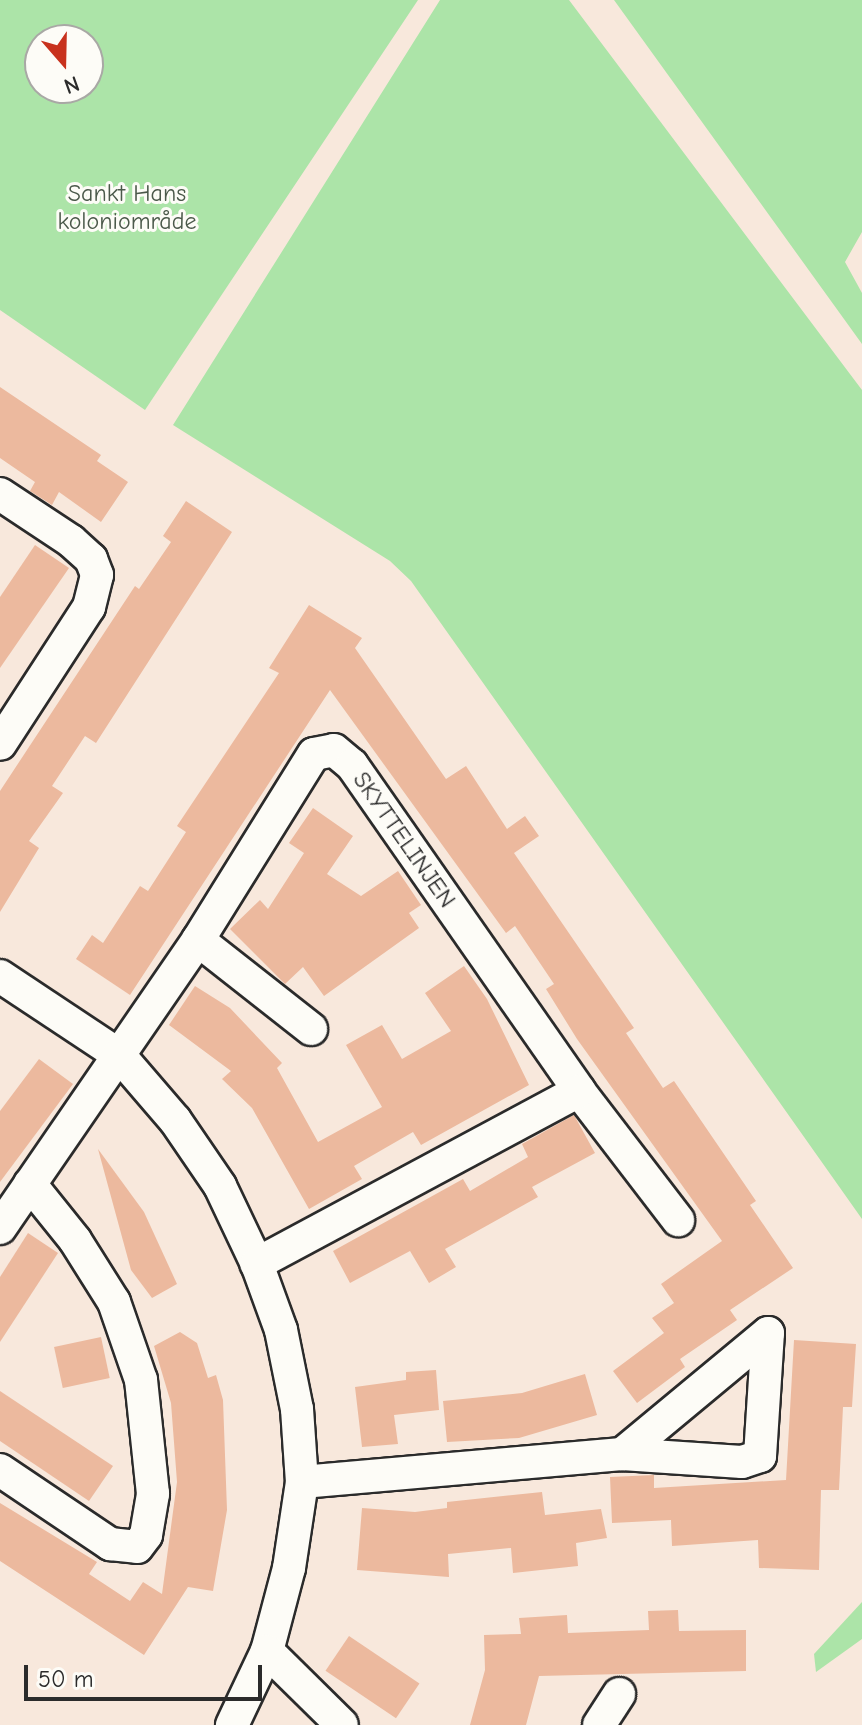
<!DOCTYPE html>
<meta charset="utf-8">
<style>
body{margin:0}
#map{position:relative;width:862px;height:1725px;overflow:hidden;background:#f8e8dc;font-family:"Comic Neue",sans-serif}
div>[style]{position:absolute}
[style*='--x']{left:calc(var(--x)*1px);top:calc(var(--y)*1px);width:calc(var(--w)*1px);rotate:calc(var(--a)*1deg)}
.green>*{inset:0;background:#ace4a8}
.building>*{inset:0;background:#ecb99e;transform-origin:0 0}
.roads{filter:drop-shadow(2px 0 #2b2b2b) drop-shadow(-2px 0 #2b2b2b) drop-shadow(0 2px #2b2b2b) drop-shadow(0 -2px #2b2b2b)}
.street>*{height:32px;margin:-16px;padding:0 16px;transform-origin:16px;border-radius:16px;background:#fdfcf7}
span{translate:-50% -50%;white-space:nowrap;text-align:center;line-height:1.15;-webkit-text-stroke:6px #fdfcf7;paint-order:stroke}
.park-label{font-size:24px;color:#4b594a}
.street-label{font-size:24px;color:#2b2b2b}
.north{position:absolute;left:24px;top:24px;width:80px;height:80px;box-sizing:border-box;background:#fdfcf7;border:2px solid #a9a8a5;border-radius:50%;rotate:160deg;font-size:22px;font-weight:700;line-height:32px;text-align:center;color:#2b2b2b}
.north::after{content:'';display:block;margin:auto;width:28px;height:36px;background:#c8321e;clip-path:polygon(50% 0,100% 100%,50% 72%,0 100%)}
.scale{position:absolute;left:24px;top:1665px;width:238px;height:36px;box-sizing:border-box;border:4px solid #2b2b2b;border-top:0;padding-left:10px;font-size:24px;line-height:28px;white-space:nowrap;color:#2b2b2b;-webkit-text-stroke:6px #fdfcf7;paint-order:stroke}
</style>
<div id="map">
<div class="green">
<div style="clip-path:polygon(evenodd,0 0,418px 0,145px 410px,0 310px,0 0,40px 40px,88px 40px,88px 88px,40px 88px,40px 40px)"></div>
<div style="clip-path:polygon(440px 0,569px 0,862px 390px,862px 1219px,411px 581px,390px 561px,173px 425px)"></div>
<div style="clip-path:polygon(614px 0,862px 0,862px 232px,845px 262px,862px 293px,862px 344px)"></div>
<div style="clip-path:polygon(862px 1602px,862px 1639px,816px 1672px,814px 1654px)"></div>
</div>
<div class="building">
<div style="clip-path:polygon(0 387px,101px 455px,97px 461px,128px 482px,101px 522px,59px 492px,52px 505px,30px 491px,35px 482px,0 458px)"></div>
<div style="clip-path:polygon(186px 501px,232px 532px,96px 743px,85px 736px,52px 786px,63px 793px,29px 841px,39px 848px,0 912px,0 791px,135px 586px,139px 589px,171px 542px,163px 536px)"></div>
<div style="clip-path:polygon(35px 545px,69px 568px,0 668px,0 597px)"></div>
<div style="clip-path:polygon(309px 605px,362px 638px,355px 648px,446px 779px,466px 766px,507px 829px,525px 816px,539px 836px,514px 853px,634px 1028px,626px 1033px,663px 1088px,674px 1081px,756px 1201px,750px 1205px,793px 1268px,730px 1310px,737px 1320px,680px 1359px,685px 1367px,637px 1403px,613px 1371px,664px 1333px,652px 1318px,674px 1303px,661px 1284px,722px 1241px,577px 1039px,546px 989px,554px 984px,515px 926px,506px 933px,330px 690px,130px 995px,76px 959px,92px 935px,103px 943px,140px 886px,148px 891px,186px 832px,177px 826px,279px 673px,269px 668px)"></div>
<div style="clip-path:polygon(313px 808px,353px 836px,327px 874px,361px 896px,398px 871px,421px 905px,409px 913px,419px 928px,324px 996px,303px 967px,285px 984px,230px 929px,260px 900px,268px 909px,304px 853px,289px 843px)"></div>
<div style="clip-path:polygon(464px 966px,487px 999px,529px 1085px,421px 1145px,413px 1132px,354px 1166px,362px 1179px,309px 1209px,252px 1108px,222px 1079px,231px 1071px,169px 1025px,195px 986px,230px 1008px,282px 1063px,277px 1068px,318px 1142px,382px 1107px,346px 1045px,382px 1025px,402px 1059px,451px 1031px,425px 993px)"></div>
<div style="clip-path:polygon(39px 1059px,73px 1084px,0 1182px,0 1111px)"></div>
<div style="clip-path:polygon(574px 1115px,595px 1153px,532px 1187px,538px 1197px,445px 1249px,456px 1267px,429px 1283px,410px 1251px,350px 1283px,333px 1251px,463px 1179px,470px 1191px,528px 1157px,522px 1144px)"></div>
<div style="clip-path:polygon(98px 1149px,144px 1212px,177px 1284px,152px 1298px,131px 1270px)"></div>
<div style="clip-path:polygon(28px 1233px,58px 1253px,0 1342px,0 1277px)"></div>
<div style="clip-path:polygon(180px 1332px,197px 1343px,208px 1378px,216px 1375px,223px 1400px,227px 1510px,213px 1591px,188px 1587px,144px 1655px,0 1561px,0 1503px,97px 1562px,89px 1574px,130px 1601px,143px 1582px,162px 1594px,177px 1482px,171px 1403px,154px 1346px)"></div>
<div style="left:101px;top:1337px;width:42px;height:48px;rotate:78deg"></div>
<div style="clip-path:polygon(794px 1340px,856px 1344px,852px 1407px,843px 1407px,839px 1490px,821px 1490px,819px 1570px,759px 1568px,758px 1540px,672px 1546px,671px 1520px,612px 1523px,610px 1477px,654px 1475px,654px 1488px,786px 1480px)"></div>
<div style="clip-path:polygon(436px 1370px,439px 1410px,394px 1415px,398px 1444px,362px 1447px,355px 1387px,406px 1380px,406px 1372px)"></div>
<div style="clip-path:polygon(585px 1374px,597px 1415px,519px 1438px,447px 1442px,443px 1401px,522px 1393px)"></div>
<div style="clip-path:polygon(0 1391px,113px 1466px,89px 1501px,0 1441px)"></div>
<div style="clip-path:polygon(542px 1492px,545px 1515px,601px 1509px,607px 1538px,576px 1543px,578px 1566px,513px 1573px,511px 1548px,448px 1554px,449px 1577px,357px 1570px,362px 1508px,415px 1512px,447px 1508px,447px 1502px)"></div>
<div style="clip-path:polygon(678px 1610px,679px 1631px,746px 1630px,746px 1671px,539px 1676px,526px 1725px,470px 1725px,485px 1670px,484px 1635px,521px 1634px,519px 1618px,567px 1615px,568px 1633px,649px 1630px,648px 1611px)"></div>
<div style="left:349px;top:1636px;width:85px;height:42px;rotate:34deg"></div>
</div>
<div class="roads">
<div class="street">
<div style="--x:0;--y:494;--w:85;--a:33.5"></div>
<div style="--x:71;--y:541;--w:27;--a:42"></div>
<div style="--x:91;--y:559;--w:17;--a:69"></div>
<div style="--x:97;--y:575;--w:33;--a:104"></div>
<div style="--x:89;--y:607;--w:163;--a:123"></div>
<div style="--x:198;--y:940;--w:144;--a:38.2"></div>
<div style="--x:0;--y:976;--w:143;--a:33.6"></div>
<div style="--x:119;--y:1055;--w:86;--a:49.3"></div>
<div style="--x:175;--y:1120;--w:80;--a:55.7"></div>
<div style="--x:220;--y:1186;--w:86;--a:64.6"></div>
<div style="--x:257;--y:1264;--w:70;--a:70"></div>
<div style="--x:281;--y:1330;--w:81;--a:78.6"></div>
<div style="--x:297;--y:1409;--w:73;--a:86.1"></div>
<div style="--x:302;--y:1482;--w:87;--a:98.6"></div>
<div style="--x:289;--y:1568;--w:86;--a:104.8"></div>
<div style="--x:267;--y:1651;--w:82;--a:115.3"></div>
<div style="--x:579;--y:1091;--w:163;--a:52.5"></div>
<div style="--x:0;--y:1228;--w:349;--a:-55.5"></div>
<div style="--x:198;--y:940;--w:219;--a:-58.1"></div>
<div style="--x:314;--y:754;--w:20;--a:-11"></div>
<div style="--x:334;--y:750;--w:23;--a:40"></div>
<div style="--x:352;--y:765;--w:397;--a:55.1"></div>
<div style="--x:579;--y:1091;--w:366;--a:151.8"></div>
<div style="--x:0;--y:1470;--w:133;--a:33.9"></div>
<div style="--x:110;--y:1544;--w:27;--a:6"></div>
<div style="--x:137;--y:1547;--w:15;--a:-53"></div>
<div style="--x:146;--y:1535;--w:42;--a:-80.3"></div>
<div style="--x:153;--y:1494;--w:115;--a:-96"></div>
<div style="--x:141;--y:1380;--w:83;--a:-109.1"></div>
<div style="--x:114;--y:1302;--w:73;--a:-122.2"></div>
<div style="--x:75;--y:1240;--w:72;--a:-128.8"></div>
<div style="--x:302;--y:1482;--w:321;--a:-5"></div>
<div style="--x:622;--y:1454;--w:120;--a:3.8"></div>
<div style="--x:742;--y:1462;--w:19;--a:-18"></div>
<div style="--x:760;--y:1456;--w:123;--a:-86.3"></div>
<div style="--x:768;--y:1333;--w:190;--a:140.3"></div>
<div style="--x:267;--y:1651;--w:105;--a:44.6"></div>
<div style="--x:599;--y:1725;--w:37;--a:-57"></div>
</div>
</div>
<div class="park-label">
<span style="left:127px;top:208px">Sankt Hans<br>koloniområde</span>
</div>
<div class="street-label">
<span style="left:404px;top:840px;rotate:55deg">SKYTTELINJEN</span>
</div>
<div class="north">N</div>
<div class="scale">50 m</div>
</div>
